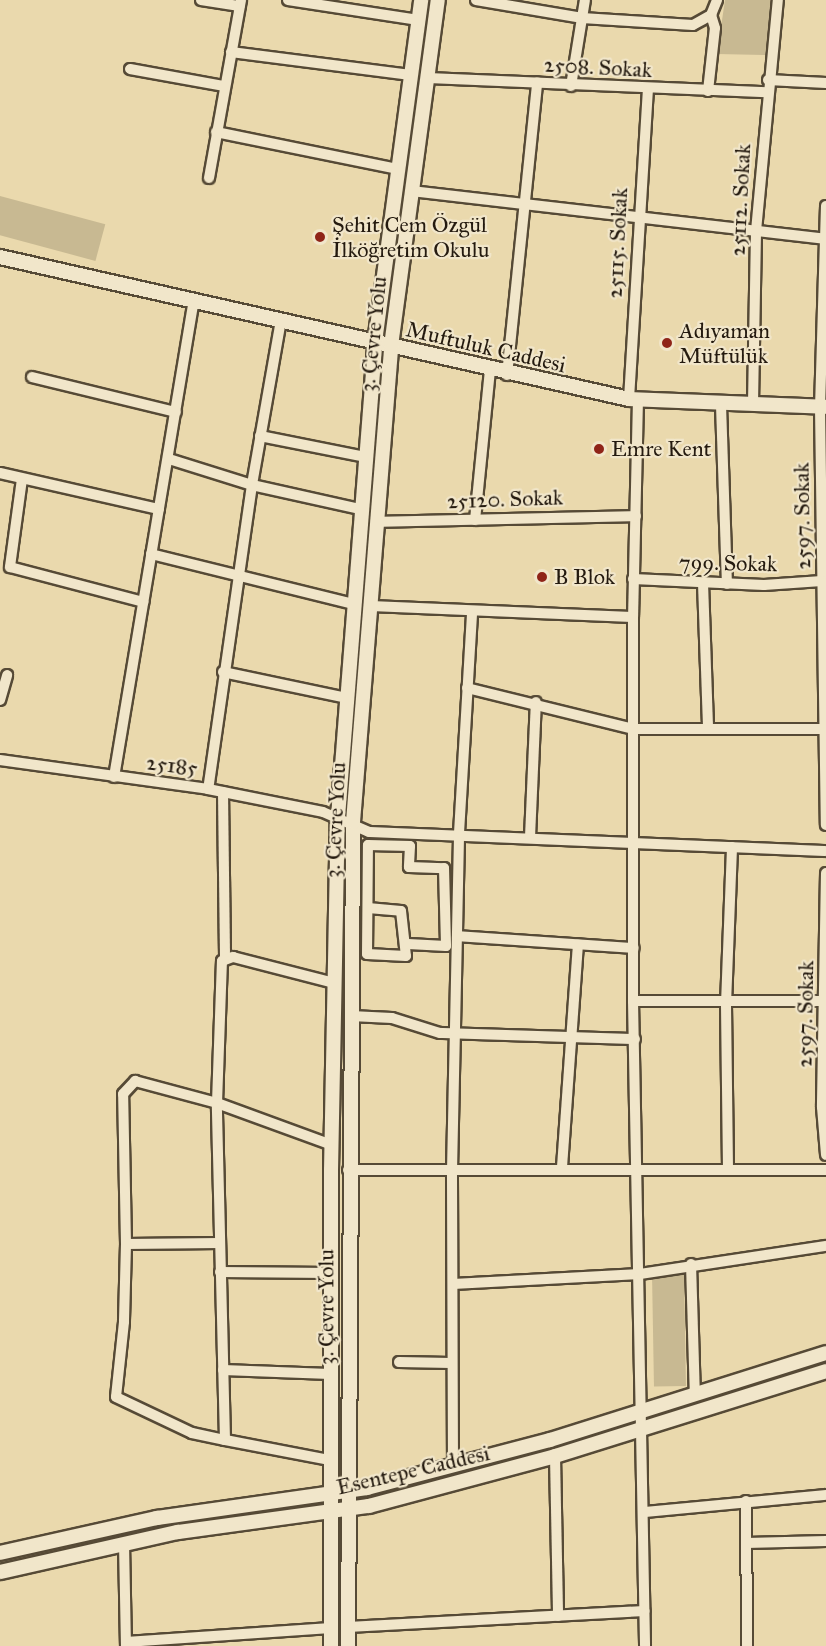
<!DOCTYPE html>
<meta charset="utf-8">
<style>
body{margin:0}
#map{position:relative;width:826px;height:1646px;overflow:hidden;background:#ead9ad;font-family:"IM FELL Great Primer",serif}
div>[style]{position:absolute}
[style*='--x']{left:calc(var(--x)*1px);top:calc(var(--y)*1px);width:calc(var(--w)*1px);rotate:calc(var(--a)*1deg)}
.green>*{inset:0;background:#c8b992;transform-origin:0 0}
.roads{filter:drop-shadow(2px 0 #564a36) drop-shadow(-2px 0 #564a36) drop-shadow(0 2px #564a36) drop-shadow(0 -2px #564a36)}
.street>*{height:10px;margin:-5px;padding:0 5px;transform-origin:5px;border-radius:5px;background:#f1e6ca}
.secondary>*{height:14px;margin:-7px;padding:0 7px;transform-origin:7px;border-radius:7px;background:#f1e6ca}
.dots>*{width:16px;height:16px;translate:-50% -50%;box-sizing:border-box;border:3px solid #f1e6ca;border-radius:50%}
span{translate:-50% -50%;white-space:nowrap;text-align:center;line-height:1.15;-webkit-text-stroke:4.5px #f1e6ca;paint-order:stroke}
.street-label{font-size:22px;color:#241a0f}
.poi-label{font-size:22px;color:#241a0f}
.left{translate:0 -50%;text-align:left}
</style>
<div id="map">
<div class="green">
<div style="clip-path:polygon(725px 0,775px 0,767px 55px,717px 54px)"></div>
<div style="left:0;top:196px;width:109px;height:38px;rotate:15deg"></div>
<div style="left:684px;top:1273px;width:113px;height:32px;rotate:89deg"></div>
</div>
<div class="roads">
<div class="street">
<div style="--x:201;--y:0;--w:39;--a:9"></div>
<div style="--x:288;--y:0;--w:132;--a:8.7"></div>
<div style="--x:476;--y:0;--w:108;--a:9.6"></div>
<div style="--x:582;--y:18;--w:111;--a:3.6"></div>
<div style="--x:693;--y:25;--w:21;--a:-29"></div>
<div style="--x:711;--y:15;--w:16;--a:-68"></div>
<div style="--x:231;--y:52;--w:181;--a:7.3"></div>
<div style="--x:130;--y:69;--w:96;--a:10.3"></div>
<div style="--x:428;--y:78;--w:339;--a:2.4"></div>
<div style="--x:768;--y:80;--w:58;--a:3"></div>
<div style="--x:571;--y:86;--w:87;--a:-80.8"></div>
<div style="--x:708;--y:91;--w:63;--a:-83.7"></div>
<div style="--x:715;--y:28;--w:14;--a:-107"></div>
<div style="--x:216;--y:132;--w:186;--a:11.5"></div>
<div style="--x:209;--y:178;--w:181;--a:-79.8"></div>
<div style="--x:412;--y:191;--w:417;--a:6.6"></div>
<div style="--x:826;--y:206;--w:201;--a:91.7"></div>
<div style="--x:820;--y:407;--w:418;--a:89.2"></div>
<div style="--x:281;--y:320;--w:168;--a:100"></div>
<div style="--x:252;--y:485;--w:111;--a:12.5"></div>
<div style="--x:507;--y:375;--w:294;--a:-84.1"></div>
<div style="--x:32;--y:377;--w:148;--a:13.7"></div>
<div style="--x:629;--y:399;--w:311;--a:-86.5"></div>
<div style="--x:638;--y:399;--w:218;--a:91.3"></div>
<div style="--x:633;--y:617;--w:384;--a:90"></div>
<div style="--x:633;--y:1001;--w:645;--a:88.93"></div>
<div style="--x:753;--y:404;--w:173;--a:-89"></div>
<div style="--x:756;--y:231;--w:232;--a:-84.6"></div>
<div style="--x:721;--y:405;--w:179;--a:88.1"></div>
<div style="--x:260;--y:436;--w:107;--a:11.3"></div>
<div style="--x:169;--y:459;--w:87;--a:17.4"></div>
<div style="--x:252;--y:485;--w:307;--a:98.2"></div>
<div style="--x:0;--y:473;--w:163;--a:12.8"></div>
<div style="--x:22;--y:479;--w:89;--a:97.8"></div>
<div style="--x:10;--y:567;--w:138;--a:14.7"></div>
<div style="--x:475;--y:520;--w:150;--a:-84.3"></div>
<div style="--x:376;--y:522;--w:260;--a:-1.3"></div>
<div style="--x:151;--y:554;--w:208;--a:13.9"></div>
<div style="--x:633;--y:579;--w:131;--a:2.6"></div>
<div style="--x:764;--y:585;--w:58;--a:-3.9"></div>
<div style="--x:703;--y:583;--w:146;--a:88"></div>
<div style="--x:370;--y:606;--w:263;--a:2.4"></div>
<div style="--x:223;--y:672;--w:126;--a:11.9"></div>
<div style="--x:467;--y:688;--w:172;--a:13.8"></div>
<div style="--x:634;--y:729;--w:191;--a:0"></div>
<div style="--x:0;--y:700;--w:26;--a:-74"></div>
<div style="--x:0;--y:760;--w:210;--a:7.9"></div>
<div style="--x:208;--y:789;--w:117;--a:11.3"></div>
<div style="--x:323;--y:812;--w:50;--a:23.5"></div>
<div style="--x:369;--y:832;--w:457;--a:2.4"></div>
<div style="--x:114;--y:777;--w:484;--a:-80.5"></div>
<div style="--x:223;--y:792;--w:167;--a:89.3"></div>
<div style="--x:530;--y:837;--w:135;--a:-87.5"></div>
<div style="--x:826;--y:873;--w:234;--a:91"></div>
<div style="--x:822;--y:1107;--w:48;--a:85.2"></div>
<div style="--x:368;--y:908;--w:33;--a:5"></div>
<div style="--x:401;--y:911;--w:45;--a:83.7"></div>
<div style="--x:406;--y:956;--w:39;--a:-177"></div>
<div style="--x:367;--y:954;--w:109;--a:-89.5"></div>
<div style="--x:368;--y:845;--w:42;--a:1.4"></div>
<div style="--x:410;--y:846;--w:21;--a:93"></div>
<div style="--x:409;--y:867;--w:35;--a:2"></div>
<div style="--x:444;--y:868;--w:78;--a:88.5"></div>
<div style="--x:446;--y:946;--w:38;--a:-177"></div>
<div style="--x:457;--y:936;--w:177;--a:3.9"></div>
<div style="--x:633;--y:1001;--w:192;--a:0"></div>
<div style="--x:351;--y:1016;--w:41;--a:2.8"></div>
<div style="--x:392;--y:1018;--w:50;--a:17.4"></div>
<div style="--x:440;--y:1033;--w:195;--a:1.8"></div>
<div style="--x:562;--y:1167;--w:223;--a:-85.9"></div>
<div style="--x:728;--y:1169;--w:165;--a:-90.7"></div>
<div style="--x:726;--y:1004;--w:157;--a:-87.8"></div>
<div style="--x:348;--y:1170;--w:478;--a:0"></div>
<div style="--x:220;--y:1243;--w:94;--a:179.4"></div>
<div style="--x:126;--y:1244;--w:78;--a:91.5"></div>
<div style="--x:124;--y:1322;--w:75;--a:96.1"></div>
<div style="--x:116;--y:1397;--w:84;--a:25.3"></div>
<div style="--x:192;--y:1433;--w:34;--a:12"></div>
<div style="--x:126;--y:1244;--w:150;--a:-91.1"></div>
<div style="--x:123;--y:1094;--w:18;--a:-47"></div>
<div style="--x:135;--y:1081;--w:85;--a:15"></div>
<div style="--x:217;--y:1103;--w:122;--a:20.1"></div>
<div style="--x:691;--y:1264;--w:131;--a:88.3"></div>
<div style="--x:220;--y:1272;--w:110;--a:0.5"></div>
<div style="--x:453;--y:1284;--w:187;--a:-3.1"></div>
<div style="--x:640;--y:1274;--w:188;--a:-8.6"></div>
<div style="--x:399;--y:1362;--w:52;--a:1.1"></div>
<div style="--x:223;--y:1370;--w:107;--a:2.1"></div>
<div style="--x:555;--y:1456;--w:160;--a:88.9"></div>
<div style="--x:329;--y:1460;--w:106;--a:-169.1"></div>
<div style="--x:225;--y:1440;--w:337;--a:-91.4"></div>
<div style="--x:217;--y:1103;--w:142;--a:-88"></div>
<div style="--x:222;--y:961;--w:12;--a:-20"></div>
<div style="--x:233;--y:957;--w:104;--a:14.4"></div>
<div style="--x:453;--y:1465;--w:294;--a:-90.2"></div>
<div style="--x:452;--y:1171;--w:338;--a:-88.8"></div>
<div style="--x:459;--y:833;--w:222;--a:-86.6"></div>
<div style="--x:746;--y:1501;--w:145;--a:89.6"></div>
<div style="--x:645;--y:1512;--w:182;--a:-5.4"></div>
<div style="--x:124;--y:1543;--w:103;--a:88.9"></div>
<div style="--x:746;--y:1543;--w:80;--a:-1.4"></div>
<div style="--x:348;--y:1627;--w:297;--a:-3.1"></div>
<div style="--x:126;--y:1642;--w:205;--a:-3.9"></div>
</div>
<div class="secondary">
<div style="--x:0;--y:257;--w:645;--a:12.72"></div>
<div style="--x:629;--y:399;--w:197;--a:2.3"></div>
<div style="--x:0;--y:1553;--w:161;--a:-12.6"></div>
<div style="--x:157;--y:1518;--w:212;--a:-8.1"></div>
<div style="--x:367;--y:1488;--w:189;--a:-14.7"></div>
<div style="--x:550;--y:1440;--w:289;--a:-17.5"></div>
<div style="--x:0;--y:1572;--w:182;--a:-12.7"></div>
<div style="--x:178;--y:1532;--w:193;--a:-7.8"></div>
<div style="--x:369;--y:1506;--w:193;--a:-15"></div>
<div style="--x:555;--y:1456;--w:284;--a:-17.4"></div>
<div style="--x:331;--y:1646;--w:476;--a:-90"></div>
<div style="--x:331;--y:1170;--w:353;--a:-88.9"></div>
<div style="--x:338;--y:817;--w:476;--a:-85.5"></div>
<div style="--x:375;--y:342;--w:345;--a:-82.3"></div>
<div style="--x:348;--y:1646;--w:824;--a:-89.65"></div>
<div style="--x:353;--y:822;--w:478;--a:-85.4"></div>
<div style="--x:391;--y:346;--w:349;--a:-82.3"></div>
</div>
</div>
<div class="dots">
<div style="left:320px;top:237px;background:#8f2418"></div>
<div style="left:667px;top:343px;background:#8f2418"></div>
<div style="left:599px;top:449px;background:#8f2418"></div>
<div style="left:542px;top:577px;background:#8f2418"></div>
</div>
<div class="street-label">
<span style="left:598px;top:67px;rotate:3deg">2508. Sokak</span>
<span style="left:740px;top:200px;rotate:-87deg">25112. Sokak</span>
<span style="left:617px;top:243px;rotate:-87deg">25115. Sokak</span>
<span style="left:373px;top:334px;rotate:-84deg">3. Çevre Yolu</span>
<span style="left:486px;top:347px;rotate:13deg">Muftuluk Caddesi</span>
<span style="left:505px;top:499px;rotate:-2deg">25120. Sokak</span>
<span style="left:802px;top:516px;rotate:-91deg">2597. Sokak</span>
<span style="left:728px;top:563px;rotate:1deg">799. Sokak</span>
<span style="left:172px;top:765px;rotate:7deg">25185</span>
<span style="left:335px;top:820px;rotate:-87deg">3. Çevre Yolu</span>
<span style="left:805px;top:1014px;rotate:-89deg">2597. Sokak</span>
<span style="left:326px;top:1307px;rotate:-90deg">3. Çevre Yolu</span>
<span style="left:413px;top:1470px;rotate:-13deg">Esentepe Caddesi</span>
</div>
<div class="poi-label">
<span class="left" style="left:332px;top:237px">Şehit Cem Özgül<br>İlköğretim Okulu</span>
<span class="left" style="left:679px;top:343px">Adıyaman<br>Müftülük</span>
<span class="left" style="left:611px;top:449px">Emre Kent</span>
<span class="left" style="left:554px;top:577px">B Blok</span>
</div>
</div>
